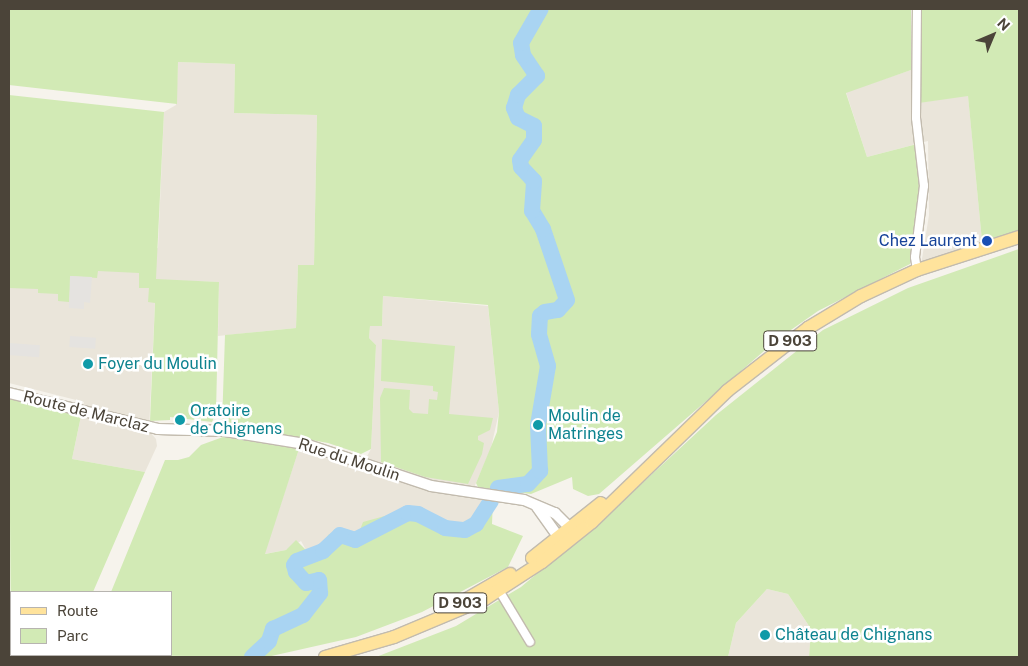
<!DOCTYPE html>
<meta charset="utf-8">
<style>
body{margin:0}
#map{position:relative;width:1028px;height:666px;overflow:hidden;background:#f6f3ec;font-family:"Public Sans",sans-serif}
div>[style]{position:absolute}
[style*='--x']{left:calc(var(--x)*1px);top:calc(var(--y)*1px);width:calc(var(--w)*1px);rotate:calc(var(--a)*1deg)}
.residential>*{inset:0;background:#eae5da}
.green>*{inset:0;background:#d2eab5}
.parking>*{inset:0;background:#e5e3e0;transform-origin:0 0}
.river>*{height:16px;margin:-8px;padding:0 8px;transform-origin:8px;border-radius:8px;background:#a9d4f2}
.roads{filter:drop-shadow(1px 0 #c2bbae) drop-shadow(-1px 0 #c2bbae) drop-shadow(0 1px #c2bbae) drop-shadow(0 -1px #c2bbae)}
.minor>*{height:8px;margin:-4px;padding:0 4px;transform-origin:4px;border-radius:4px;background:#fff}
.tertiary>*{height:10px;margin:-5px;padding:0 5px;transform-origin:5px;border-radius:5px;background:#fff}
.primary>*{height:12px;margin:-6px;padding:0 6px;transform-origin:6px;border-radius:6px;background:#ffe39c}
.dots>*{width:14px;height:14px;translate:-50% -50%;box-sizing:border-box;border:2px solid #fff;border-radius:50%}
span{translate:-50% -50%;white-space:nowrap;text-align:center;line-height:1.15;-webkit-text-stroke:5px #fff;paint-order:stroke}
.shield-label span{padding:1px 4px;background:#fff;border:1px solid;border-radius:4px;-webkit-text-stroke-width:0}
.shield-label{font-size:15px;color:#4b4439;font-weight:700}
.transit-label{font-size:16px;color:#164399}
.right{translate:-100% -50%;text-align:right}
.culture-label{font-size:16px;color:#0d838f}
.left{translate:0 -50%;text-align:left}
.street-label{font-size:16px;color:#4b4439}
.frame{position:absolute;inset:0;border:10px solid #4b4439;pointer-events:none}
.legend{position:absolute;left:10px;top:591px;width:162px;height:65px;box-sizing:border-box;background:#fff;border:1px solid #b7b4b0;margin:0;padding:6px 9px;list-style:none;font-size:15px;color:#4b4439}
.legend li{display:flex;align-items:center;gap:10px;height:25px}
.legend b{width:25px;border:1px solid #b7b4b0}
.north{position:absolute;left:968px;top:10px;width:50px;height:50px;-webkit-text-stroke:4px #fff;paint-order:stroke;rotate:45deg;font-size:14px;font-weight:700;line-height:20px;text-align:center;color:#4b4439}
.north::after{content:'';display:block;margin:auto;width:18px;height:22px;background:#4b4439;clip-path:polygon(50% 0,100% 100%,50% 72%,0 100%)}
</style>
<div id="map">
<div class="residential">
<div style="clip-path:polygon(178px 62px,235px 64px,234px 113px,317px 115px,314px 265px,298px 265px,296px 328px,218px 336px,219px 282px,156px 280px,149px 431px,156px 439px,157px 446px,145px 472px,72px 459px,84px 402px,9px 383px,9px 231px,158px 248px,164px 112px,176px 105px)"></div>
<div style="clip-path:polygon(911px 70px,911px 104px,968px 95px,982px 241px,921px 265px,929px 215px,928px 141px,867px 157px,846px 92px)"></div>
<div style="clip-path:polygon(383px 296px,488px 306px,499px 412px,491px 448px,470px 497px,487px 499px,475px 516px,458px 525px,434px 522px,422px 512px,359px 535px,328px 535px,323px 547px,306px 550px,301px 541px,286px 550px,264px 554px,299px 449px,361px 467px,371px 449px,376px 345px,369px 338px,370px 326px,382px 326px)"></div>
<div style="clip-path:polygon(767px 589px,788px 594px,811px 629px,809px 657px,728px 657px,736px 623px)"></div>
</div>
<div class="green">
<div style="clip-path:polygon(9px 9px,911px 9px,911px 70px,846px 93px,867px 157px,917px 144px,920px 209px,910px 264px,818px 311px,778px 339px,599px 494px,588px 496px,573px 489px,572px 477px,531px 494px,478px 487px,476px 483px,497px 432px,499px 412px,488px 305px,383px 296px,382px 326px,370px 326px,369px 338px,376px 345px,371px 449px,361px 454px,328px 443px,222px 424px,225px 335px,296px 328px,298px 265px,314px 265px,317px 115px,234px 113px,235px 64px,178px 62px,177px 104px,9px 85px)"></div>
<div style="clip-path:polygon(922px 9px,1019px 9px,1019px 231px,982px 241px,968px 96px,919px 103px)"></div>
<div style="clip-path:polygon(9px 95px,164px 112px,156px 279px,219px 282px,216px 413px,212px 422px,170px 417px,170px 420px,150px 421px,155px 303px,148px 302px,149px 288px,139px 288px,139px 273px,98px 271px,97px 278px,71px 276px,69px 302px,58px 301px,58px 294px,38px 293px,38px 289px,9px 288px)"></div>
<div style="clip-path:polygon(1019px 249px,1019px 657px,809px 657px,811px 629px,788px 594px,767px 589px,736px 623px,728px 657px,376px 657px,456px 626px,521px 587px,623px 501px,716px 415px,823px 330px,908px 288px)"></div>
<div style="clip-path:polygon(382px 339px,455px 346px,449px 414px,493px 418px,490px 430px,478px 436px,478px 440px,484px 443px,482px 454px,468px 484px,425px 477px,381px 462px,380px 398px,384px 388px,410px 390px,409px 409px,413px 413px,428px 414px,429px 399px,437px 400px,438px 392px,433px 391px,433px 386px,381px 381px)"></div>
<div style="clip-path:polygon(9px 399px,81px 416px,72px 459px,145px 472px,93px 592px,11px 592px,11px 639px)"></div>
<div style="clip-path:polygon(223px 437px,299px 449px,265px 554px,286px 550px,296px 540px,306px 550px,323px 547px,328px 535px,339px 529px,358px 535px,363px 522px,410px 509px,422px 512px,434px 522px,458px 525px,475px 516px,487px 499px,493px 500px,492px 524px,523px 536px,508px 567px,422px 612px,356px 637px,267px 657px,94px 655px,171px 655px,171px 592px,111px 592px,165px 460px,178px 460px,189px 457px,201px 445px)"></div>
</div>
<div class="parking">
<div style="clip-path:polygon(70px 276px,92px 277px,90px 303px,84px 302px,84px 309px,69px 308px)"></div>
<div style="left:70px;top:336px;width:26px;height:11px;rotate:4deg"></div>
<div style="left:9px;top:343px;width:31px;height:12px;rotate:4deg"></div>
</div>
<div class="river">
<div style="--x:498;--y:488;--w:30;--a:-8"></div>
<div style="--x:528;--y:484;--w:18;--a:-47"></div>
<div style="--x:540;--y:471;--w:46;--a:-92.5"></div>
<div style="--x:538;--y:425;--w:60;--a:-80.4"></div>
<div style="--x:548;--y:366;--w:33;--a:-106"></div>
<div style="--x:539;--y:334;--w:18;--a:-87"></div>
<div style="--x:540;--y:316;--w:6;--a:-39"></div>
<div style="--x:545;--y:312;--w:13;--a:-9"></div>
<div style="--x:558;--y:310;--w:13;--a:-48"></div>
<div style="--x:567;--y:300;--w:75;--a:-108.7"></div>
<div style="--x:543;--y:229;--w:21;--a:-121"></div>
<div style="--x:532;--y:211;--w:30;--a:-86"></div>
<div style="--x:534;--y:181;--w:19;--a:-133"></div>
<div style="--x:521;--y:167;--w:7;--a:-98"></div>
<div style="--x:520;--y:160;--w:24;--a:-55"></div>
<div style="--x:534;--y:140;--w:14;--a:-90"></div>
<div style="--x:534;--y:126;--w:18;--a:-153"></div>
<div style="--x:518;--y:118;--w:11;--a:-112"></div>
<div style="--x:514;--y:108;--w:14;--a:-73"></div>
<div style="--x:518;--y:95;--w:27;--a:-45"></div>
<div style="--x:537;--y:76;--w:25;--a:-124"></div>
<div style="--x:523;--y:55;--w:12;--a:-99"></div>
<div style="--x:521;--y:43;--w:39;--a:-60"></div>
<div style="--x:252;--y:657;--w:23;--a:-43"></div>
<div style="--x:269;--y:641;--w:13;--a:-72"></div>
<div style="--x:273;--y:629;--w:33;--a:-25"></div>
<div style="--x:303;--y:615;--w:28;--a:-52"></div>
<div style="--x:320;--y:593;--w:13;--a:-94"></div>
<div style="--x:319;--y:580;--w:13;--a:167"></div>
<div style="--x:306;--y:583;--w:15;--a:-132"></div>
<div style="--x:296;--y:572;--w:7;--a:-106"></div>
<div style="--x:294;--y:565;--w:5;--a:-53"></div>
<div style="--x:297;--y:561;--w:28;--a:-21"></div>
<div style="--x:323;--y:551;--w:23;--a:-43"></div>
<div style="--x:340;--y:535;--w:16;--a:18"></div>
<div style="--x:355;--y:540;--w:59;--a:-27"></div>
<div style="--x:408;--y:513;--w:10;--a:6"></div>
<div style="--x:418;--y:514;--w:30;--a:27"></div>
<div style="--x:445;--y:528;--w:20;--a:6"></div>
<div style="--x:465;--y:530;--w:13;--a:-29"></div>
<div style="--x:476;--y:524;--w:27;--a:-57"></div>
</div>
<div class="roads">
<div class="minor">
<div style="--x:917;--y:270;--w:13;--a:-99"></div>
<div style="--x:915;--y:257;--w:72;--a:-82.8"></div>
<div style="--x:924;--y:186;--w:68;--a:-96.7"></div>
<div style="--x:916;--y:118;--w:109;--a:-89.5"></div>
<div style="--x:497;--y:587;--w:64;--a:59"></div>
</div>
<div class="tertiary">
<div style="--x:9;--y:393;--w:153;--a:13.6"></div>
<div style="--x:158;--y:429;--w:67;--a:1.7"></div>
<div style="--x:225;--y:431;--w:81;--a:9.2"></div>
<div style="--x:305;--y:444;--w:133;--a:18.4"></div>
<div style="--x:431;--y:486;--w:94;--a:8.6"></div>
<div style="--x:524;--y:500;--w:34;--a:23"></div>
<div style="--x:555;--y:513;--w:28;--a:45"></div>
<div style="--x:537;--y:507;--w:43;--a:54.5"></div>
</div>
<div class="primary">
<div style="--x:532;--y:558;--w:88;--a:-38.6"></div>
<div style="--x:460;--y:603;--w:58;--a:-30.1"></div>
<div style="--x:9;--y:644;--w:2;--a:27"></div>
<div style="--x:14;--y:655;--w:9;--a:13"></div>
<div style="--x:49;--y:655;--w:11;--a:10"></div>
<div style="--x:325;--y:657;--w:72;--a:-16.2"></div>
<div style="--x:394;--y:637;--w:99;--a:-22.7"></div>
<div style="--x:485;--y:599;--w:68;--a:-33"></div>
<div style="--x:542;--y:562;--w:64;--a:-38.7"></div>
<div style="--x:592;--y:522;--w:188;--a:-44.1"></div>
<div style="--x:727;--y:391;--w:103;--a:-37.9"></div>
<div style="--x:808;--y:328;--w:62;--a:-31.1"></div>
<div style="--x:861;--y:296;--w:62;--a:-24.9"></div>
<div style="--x:917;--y:270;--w:107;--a:-17.9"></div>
</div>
</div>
<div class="dots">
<div style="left:987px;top:241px;background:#1a4fb4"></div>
<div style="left:88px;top:364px;background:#0f9aa8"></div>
<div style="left:180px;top:420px;background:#0f9aa8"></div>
<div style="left:538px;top:425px;background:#0f9aa8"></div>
<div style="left:765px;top:635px;background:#0f9aa8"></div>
</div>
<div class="shield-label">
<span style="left:790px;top:341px">D 903</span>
<span style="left:460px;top:603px">D 903</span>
</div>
<div class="transit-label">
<span class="right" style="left:977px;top:241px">Chez Laurent</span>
</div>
<div class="culture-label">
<span class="left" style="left:98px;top:364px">Foyer du Moulin</span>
<span class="left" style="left:190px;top:420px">Oratoire<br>de Chignens</span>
<span class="left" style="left:548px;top:425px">Moulin de<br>Matringes</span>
<span class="left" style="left:775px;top:635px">Château de Chignans</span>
</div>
<div class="street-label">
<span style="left:86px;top:412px;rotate:14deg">Route de Marclaz</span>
<span style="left:349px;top:460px;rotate:18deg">Rue du Moulin</span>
</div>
<div class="frame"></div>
<ul class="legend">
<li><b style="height:6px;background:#ffe39c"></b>Route</li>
<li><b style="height:14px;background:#d2eab5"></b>Parc</li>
</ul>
<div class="north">N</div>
</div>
